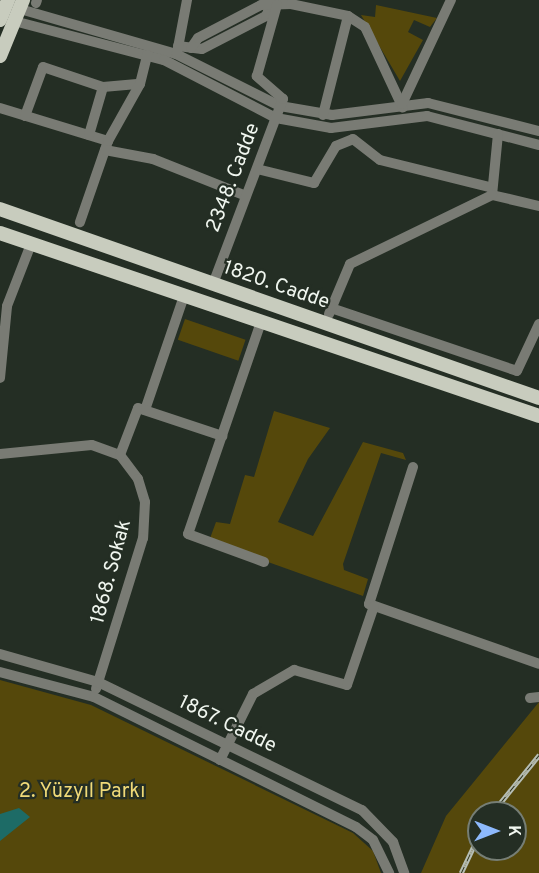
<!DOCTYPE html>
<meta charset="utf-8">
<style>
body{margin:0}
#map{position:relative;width:539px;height:873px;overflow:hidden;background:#242e24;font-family:Overpass,sans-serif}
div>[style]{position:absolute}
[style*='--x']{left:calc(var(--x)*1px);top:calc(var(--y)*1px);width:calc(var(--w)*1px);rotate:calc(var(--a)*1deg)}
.green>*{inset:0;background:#55480b;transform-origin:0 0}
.water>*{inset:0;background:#1d6b66}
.minor>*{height:10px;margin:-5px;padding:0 5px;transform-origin:5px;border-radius:5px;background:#797b74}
.major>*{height:14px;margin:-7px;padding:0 7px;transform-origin:7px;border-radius:7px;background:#c8ccbe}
.rail>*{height:4.5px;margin-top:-2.25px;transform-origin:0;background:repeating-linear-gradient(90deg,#242e24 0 7px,#b6beb6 0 14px);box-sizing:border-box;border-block:2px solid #b6beb6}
span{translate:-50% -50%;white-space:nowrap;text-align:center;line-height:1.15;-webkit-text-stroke:4.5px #242e24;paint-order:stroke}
.street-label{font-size:20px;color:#f0f6ef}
.park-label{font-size:20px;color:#f0da78}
.north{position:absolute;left:467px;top:801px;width:60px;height:60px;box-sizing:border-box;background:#242e24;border:2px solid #767e75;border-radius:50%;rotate:90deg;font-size:16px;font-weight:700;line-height:24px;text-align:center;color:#f0f6ef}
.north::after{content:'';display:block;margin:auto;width:21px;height:27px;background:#8db9fc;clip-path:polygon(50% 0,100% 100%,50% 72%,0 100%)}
</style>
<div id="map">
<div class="green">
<div style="clip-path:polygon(376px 5px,437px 18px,430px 27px,414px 20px,408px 32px,423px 40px,400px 81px,361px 15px,375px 17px)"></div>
<div style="left:185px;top:319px;width:64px;height:22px;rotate:19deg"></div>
<div style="clip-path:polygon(274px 411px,330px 428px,308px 459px,278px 522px,313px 536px,363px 442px,403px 453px,406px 460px,381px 453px,343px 564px,344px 570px,368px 579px,363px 596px,209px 541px,216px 522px,230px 524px,245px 475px,254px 477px)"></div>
<div style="clip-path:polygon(0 680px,91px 705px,353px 833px,373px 851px,381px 873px,0 873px)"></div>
<div style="clip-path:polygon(evenodd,539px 702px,539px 873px,421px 873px,446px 816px,539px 702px,479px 813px,515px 813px,515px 849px,479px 849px,479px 813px)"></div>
</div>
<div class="water">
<div style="clip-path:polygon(19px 808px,30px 817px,0 841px,0 814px)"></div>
</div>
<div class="minor">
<div style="--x:36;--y:3;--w:3;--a:-72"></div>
<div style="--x:20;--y:9;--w:162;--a:16.1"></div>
<div style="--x:176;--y:54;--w:116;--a:26.6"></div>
<div style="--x:280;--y:106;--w:53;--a:9.8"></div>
<div style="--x:332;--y:115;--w:97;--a:-7.1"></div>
<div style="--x:428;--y:103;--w:114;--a:14.2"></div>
<div style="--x:348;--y:16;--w:20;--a:33"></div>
<div style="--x:365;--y:27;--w:89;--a:64.9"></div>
<div style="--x:14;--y:21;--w:155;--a:14.6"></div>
<div style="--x:164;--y:60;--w:126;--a:27.4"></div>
<div style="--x:276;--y:118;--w:56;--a:10.3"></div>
<div style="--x:331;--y:128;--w:97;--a:-7.1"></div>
<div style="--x:427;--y:116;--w:116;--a:14.5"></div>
<div style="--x:178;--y:46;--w:24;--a:7"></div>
<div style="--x:202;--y:49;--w:72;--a:-27.3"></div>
<div style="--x:266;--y:16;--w:10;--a:-66"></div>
<div style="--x:191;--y:48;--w:12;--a:-55"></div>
<div style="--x:198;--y:38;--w:71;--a:-27.6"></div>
<div style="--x:261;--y:5;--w:30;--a:-2"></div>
<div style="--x:291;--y:4;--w:58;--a:11.9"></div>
<div style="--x:348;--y:16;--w:102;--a:104.2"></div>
<div style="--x:177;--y:53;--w:54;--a:-79.3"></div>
<div style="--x:103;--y:87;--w:37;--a:-5"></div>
<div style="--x:140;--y:84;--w:30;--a:-76"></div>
<div style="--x:402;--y:104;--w:115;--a:-64.8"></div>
<div style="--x:0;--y:108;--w:113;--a:17"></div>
<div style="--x:108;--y:141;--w:86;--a:109.1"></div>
<div style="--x:25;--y:116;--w:52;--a:-69.8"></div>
<div style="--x:43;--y:67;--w:63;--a:18.4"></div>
<div style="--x:103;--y:87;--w:50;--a:106.3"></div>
<div style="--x:498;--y:134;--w:61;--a:95.6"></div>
<div style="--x:492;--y:195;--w:48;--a:13.2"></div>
<div style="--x:108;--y:141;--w:65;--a:-60.7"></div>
<div style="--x:105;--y:150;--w:49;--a:10.6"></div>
<div style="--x:153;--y:159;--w:100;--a:21.7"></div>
<div style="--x:257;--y:169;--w:59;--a:13.8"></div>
<div style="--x:314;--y:183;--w:43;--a:-59.3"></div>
<div style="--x:336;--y:146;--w:18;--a:-22"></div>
<div style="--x:353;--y:139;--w:34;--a:38"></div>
<div style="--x:380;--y:160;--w:112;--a:13.9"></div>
<div style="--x:213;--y:284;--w:198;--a:-69.3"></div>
<div style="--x:283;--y:99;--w:35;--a:-139"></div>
<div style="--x:257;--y:76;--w:74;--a:-74.3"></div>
<div style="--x:331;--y:308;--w:196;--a:18.7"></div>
<div style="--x:517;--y:371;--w:52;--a:-64.9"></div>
<div style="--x:329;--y:314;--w:54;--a:-67.2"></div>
<div style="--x:350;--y:264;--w:158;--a:-25.9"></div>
<div style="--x:261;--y:322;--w:224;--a:109"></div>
<div style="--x:188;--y:534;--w:81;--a:20.2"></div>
<div style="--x:0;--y:378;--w:72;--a:-84.4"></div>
<div style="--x:7;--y:306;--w:66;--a:-68.8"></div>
<div style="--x:145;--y:410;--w:120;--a:-71.1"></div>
<div style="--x:0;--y:454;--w:92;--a:-5.6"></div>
<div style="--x:92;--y:445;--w:30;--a:20"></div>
<div style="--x:120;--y:455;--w:30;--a:53"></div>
<div style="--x:138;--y:479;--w:24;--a:73"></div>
<div style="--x:145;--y:502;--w:36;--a:93"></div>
<div style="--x:143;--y:538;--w:158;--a:107.3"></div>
<div style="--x:120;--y:455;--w:50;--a:-69"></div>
<div style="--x:138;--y:408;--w:89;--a:18.4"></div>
<div style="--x:413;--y:467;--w:144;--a:107.8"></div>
<div style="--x:369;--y:604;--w:180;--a:19.4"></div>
<div style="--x:0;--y:654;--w:102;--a:15.9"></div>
<div style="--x:98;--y:682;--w:293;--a:25.9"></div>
<div style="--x:362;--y:810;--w:45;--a:45.9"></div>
<div style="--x:393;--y:842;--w:33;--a:70"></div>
<div style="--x:0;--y:672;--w:97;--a:14.9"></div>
<div style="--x:94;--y:697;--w:292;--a:26.4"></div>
<div style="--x:356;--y:827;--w:21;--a:37"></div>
<div style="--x:373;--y:840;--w:37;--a:64"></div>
<div style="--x:530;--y:698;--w:9;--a:-6"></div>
<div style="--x:220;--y:760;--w:74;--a:-63.4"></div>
<div style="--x:253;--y:694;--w:48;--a:-30.3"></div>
<div style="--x:294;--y:670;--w:55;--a:15.8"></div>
<div style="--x:347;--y:685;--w:83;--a:-71.1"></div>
</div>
<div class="major">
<div style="--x:0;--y:20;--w:22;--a:-68"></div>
<div style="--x:0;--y:56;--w:61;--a:-67.7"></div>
<div style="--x:0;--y:209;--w:571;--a:19.32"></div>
<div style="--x:0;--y:233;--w:569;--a:18.75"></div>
</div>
<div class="rail">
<div style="--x:492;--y:813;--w:75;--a:-51"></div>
<div style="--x:461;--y:873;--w:42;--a:-64.7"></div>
</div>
<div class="street-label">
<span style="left:234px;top:178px;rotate:-69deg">2348. Cadde</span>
<span style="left:276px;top:286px;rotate:19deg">1820. Cadde</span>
<span style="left:112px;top:572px;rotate:-75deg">1868. Sokak</span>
<span style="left:227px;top:725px;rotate:26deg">1867. Cadde</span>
</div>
<div class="park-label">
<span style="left:82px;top:792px">2. Yüzyıl Parkı</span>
</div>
<div class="north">K</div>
</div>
